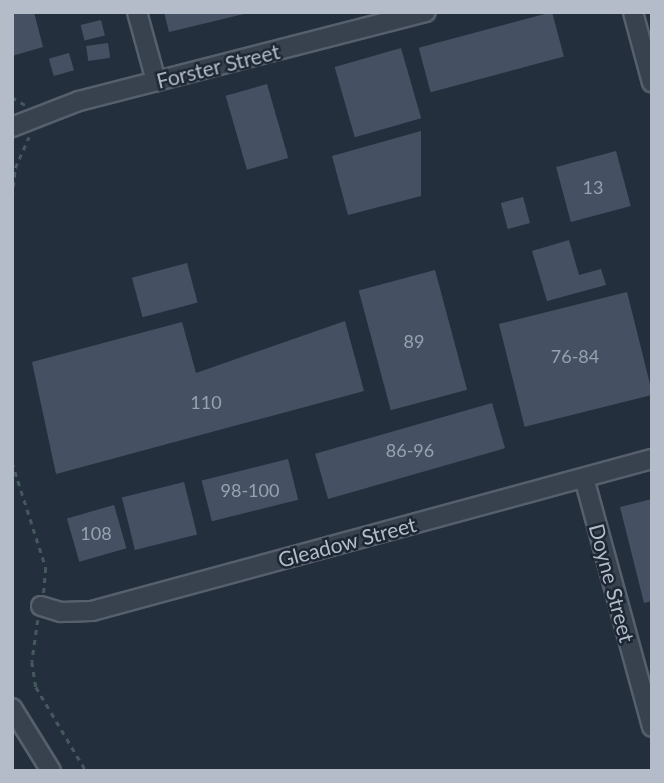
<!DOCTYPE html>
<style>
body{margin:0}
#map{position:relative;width:664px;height:783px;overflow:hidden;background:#242f3e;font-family:Lato,sans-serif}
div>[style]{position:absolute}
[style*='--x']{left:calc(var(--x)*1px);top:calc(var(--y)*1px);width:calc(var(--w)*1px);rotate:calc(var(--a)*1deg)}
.building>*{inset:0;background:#455162;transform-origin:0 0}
.path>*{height:2.5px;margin-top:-1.25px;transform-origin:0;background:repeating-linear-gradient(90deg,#44595c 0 5px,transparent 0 10px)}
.roads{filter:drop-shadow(2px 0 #565f6c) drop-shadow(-2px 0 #565f6c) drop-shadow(0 2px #565f6c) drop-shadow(0 -2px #565f6c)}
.minor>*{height:18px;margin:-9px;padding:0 9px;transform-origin:9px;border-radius:9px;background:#38414e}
span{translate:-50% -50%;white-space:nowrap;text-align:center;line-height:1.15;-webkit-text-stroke:5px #1d2633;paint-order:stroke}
.number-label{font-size:18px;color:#98a1af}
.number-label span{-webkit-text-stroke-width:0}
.street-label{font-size:21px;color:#b4bcc9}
.frame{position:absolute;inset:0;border:14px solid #b4bcc9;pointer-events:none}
</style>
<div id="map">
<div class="building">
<div style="clip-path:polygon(12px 12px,34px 12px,43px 47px,12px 56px)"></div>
<div style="clip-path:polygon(164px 12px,248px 12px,248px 13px,169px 32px)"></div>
<div style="left:552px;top:12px;width:46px;height:138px;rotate:75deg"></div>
<div style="left:101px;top:20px;width:16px;height:21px;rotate:76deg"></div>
<div style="left:108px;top:43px;width:15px;height:22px;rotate:82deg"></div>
<div style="left:401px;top:48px;width:73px;height:69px;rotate:74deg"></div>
<div style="left:69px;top:53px;width:18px;height:21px;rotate:74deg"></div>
<div style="left:267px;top:84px;width:77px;height:43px;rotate:74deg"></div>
<div style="clip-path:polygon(421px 131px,421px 196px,348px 215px,332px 156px)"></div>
<div style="left:616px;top:151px;width:57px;height:62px;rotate:75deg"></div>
<div style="left:523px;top:197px;width:27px;height:23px;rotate:75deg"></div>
<div style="clip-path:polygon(569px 240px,579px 275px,601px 269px,606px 285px,547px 301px,532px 251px)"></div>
<div style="left:187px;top:263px;width:41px;height:57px;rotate:75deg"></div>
<div style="left:435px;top:270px;width:124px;height:79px;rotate:75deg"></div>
<div style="left:627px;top:292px;width:106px;height:132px;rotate:76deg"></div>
<div style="clip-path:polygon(345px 321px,364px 391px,56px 474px,32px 362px,182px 322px,196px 373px)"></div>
<div style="left:492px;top:403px;width:47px;height:184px;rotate:74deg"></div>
<div style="left:288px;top:459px;width:42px;height:89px;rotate:76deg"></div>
<div style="left:184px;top:482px;width:54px;height:64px;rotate:76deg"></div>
<div style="clip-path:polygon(652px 499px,652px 601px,644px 603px,620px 507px)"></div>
<div style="left:114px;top:505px;width:45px;height:49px;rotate:74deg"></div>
</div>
<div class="path">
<div style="--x:12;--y:97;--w:17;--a:31"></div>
<div style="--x:12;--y:197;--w:29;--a:-84"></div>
<div style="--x:15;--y:168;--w:34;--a:-66"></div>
<div style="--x:12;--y:462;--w:111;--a:72.2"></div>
<div style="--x:46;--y:568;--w:25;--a:95"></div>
<div style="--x:38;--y:620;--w:42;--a:98.1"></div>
<div style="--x:32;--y:662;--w:25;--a:81"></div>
<div style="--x:36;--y:687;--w:98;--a:59.2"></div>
</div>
<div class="roads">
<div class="minor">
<div style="--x:137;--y:12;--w:72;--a:74.6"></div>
<div style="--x:633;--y:12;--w:73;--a:75"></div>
<div style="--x:12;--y:127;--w:72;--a:-21.2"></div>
<div style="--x:79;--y:101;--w:358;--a:-14.4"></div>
<div style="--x:584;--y:478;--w:258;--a:74.7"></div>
<div style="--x:41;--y:606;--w:21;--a:17"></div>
<div style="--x:61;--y:612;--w:31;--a:-2"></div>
<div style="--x:92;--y:611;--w:580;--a:-15.19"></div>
<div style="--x:12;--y:708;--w:74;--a:58.2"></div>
</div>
</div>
<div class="number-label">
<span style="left:593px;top:187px">13</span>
<span style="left:414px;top:341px">89</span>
<span style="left:575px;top:356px">76-84</span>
<span style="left:206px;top:402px">110</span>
<span style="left:410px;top:450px">86-96</span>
<span style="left:250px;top:490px">98-100</span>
<span style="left:96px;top:533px">108</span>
</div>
<div class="street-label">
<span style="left:218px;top:66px;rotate:-14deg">Forster Street</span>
<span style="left:347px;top:542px;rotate:-15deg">Gleadow Street</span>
<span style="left:612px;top:583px;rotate:75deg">Doyne Street</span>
</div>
<div class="frame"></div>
</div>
